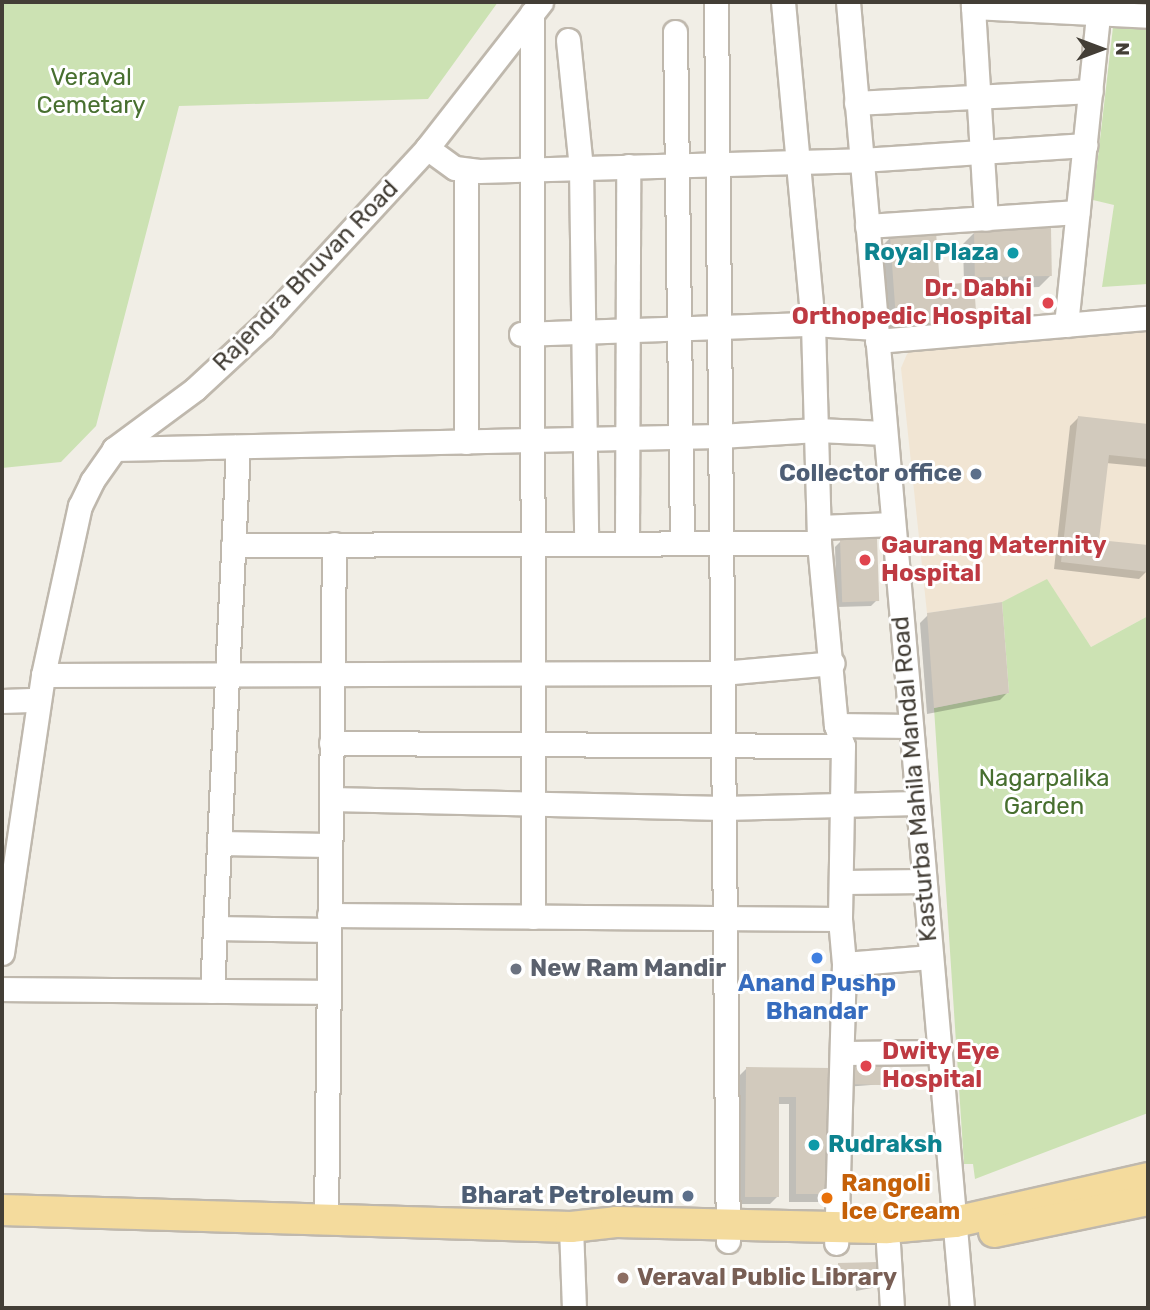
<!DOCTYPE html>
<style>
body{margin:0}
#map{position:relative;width:1150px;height:1310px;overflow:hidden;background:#f1eee6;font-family:Rubik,sans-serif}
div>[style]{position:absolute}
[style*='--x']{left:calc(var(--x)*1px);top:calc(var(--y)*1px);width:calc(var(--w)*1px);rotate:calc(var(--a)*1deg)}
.commercial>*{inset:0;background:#f1e5d3}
.green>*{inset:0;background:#cce2b3}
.shadow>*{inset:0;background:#0003}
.building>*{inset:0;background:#d2cabd;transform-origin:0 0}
.roads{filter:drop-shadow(2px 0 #bfb8ad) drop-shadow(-2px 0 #bfb8ad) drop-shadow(0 2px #bfb8ad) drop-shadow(0 -2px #bfb8ad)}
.minor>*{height:23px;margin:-11.5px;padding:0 11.5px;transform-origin:11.5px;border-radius:11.5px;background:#fff}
.major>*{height:30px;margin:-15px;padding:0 15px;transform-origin:15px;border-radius:15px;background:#f4db9d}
.dots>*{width:19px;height:19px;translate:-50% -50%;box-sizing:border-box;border:4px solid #fff;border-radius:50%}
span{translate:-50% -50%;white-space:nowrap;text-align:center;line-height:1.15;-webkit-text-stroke:6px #fff;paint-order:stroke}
.park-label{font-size:24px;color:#476f2f}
.culture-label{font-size:24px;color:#0d838f;font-weight:700}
.right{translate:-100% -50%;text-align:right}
.left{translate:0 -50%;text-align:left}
.street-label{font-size:24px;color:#433e36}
.health-label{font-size:24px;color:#be3a42;font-weight:700}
.service-label{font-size:24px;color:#4e5e75;font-weight:700}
.worship-label{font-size:24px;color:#5b616d;font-weight:700}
.shop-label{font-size:24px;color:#366cbe;font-weight:700}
.food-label{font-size:24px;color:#c56008;font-weight:700}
.education-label{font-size:24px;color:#785e54;font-weight:700}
.frame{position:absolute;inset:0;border:4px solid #433e36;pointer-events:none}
.north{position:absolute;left:1066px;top:14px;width:70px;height:70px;-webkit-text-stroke:5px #fff;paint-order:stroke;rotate:90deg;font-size:19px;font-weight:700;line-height:28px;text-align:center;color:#433e36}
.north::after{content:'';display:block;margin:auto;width:24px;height:32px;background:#433e36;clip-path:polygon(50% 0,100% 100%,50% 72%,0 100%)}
</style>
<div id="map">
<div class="commercial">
<div style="clip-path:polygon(1148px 326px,1148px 616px,1091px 647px,1047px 580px,1002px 602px,927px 613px,901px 368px,907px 354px,920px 344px)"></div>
</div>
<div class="green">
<div style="clip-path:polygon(2px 2px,498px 2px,428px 99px,179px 106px,96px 426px,61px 462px,2px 468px)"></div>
<div style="clip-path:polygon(1113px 27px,1148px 29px,1148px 284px,1102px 287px,1114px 205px,1093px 200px)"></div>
<div style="clip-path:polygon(1047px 579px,1091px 647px,1148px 616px,1148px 1113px,975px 1179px,973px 1164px,964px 1164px,934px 708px,1009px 693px,1002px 602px)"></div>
</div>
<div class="shadow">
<div style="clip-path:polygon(975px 232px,1051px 275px,1039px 287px,972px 289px,886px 344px,878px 250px,890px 238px,939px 286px,964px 284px,963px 244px)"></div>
<div style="clip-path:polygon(1078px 418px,1148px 426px,1148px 467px,1106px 463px,1097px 541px,1148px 547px,1147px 571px,1139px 579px,1054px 569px,1070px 426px)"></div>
<div style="clip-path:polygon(841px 541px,877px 600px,871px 606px,837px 607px,835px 547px)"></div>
<div style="clip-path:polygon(928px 615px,1008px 692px,1000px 700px,927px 714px,920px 623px)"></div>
<div style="clip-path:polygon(846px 1061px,884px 1084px,845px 1087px)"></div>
<div style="clip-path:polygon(746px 1069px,831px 1069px,830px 1194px,822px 1202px,789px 1202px,789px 1104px,778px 1104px,778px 1196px,770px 1204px,738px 1204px,738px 1077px)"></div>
<div style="clip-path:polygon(839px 1264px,876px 1264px,877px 1287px,856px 1291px,855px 1277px,835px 1277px)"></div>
</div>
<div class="building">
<div style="left:1051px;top:228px;width:48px;height:77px;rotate:89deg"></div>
<div style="clip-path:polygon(936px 232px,940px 285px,974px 282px,977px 327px,897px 333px,890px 236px)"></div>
<div style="clip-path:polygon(1078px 416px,1148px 424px,1148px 459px,1109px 455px,1099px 540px,1148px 545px,1148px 572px,1061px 562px)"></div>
<div style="left:877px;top:538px;width:63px;height:37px;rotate:88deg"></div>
<div style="clip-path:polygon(1002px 602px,1009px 693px,934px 708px,927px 613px)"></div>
<div style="left:849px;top:1056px;width:38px;height:28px;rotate:2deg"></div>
<div style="clip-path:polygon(746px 1067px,832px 1068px,832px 1194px,796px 1194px,796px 1097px,779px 1097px,779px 1197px,745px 1197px)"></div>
<div style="clip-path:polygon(878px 1262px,879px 1288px,859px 1288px,858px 1274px,838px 1275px,838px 1263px)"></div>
</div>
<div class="roads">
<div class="minor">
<div style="--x:716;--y:2;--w:1239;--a:89.45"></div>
<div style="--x:783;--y:2;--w:323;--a:84.7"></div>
<div style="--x:813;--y:324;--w:219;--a:88.4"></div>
<div style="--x:819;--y:543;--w:183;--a:84.7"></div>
<div style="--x:836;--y:725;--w:22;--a:72"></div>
<div style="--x:843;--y:746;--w:173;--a:91"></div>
<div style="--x:840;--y:919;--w:45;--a:84.9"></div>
<div style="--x:844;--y:964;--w:279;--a:91.6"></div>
<div style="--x:848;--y:2;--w:1311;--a:85.01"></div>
<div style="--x:973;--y:2;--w:5;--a:90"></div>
<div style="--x:973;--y:7;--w:175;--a:2.9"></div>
<div style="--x:973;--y:7;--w:212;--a:86.5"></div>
<div style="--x:532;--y:13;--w:904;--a:89.94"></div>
<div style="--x:675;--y:32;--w:510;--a:89.21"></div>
<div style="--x:568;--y:40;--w:128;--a:84.2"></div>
<div style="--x:581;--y:167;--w:376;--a:89.2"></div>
<div style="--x:856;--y:103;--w:235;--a:-2.9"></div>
<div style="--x:427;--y:148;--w:34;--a:36"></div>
<div style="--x:455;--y:168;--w:24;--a:7"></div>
<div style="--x:479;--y:171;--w:382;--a:-1.6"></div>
<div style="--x:861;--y:160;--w:225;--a:-3.8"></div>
<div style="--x:466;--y:171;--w:271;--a:90"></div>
<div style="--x:867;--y:226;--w:211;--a:-3.8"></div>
<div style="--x:1066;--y:325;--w:314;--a:-84.1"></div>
<div style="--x:521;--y:334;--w:292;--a:-2"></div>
<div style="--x:813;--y:324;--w:63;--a:3.6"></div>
<div style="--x:877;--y:341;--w:272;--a:-4.9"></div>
<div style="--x:114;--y:449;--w:606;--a:-1.23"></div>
<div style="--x:720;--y:436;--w:97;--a:-3.5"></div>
<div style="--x:817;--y:430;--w:68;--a:2.5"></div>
<div style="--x:819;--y:527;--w:74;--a:-2.3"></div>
<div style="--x:627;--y:542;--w:376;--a:-89.8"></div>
<div style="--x:233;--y:545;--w:586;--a:-0.2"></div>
<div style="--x:43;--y:675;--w:679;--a:-0.17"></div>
<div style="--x:722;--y:673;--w:111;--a:-5.1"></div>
<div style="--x:2;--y:701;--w:36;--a:-2"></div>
<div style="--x:836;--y:725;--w:75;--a:0.8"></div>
<div style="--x:331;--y:743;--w:512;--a:0.34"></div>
<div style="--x:331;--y:799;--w:393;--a:1.3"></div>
<div style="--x:724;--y:808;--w:193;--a:-1.5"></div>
<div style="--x:219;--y:843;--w:111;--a:1"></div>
<div style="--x:844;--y:882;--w:80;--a:-0.7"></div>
<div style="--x:329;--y:915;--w:511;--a:0.45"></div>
<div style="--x:215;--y:928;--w:114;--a:1"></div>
<div style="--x:2;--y:953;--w:281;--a:-81.6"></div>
<div style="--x:43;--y:675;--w:173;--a:-77.7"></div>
<div style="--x:80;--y:506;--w:28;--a:-64"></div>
<div style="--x:92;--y:481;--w:39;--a:-55"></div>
<div style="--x:114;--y:449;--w:101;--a:-36.5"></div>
<div style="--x:195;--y:389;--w:93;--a:-42.8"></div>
<div style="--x:263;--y:326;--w:242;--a:-47.3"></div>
<div style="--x:427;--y:148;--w:185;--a:-52"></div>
<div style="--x:844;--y:964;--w:87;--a:-4.6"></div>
<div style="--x:2;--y:989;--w:327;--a:0.5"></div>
<div style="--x:212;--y:991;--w:545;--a:-87.26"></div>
<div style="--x:843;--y:1053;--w:96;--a:-0.6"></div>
<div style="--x:326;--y:1220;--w:676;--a:-89.32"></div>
<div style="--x:571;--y:1227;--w:81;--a:87.9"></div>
<div style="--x:888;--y:1244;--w:64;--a:86.4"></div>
</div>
<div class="major">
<div style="--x:2;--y:1210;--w:569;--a:1.71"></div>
<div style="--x:571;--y:1227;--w:45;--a:-6.3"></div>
<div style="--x:616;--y:1222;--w:271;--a:1.3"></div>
<div style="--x:887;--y:1228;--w:68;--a:-5"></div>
<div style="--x:955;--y:1222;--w:198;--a:-12.8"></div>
<div style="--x:994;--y:1232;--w:157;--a:-11.7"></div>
</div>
</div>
<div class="dots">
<div style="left:1013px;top:253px;background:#0f9aa8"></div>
<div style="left:1048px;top:303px;background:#e0444e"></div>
<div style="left:976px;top:474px;background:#5c6f8a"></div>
<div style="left:865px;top:560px;background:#e0444e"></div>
<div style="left:817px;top:958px;background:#3f7fe0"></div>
<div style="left:516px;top:969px;background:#6b7280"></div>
<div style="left:866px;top:1066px;background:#e0444e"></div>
<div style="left:814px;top:1145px;background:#0f9aa8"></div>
<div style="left:688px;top:1196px;background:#5c6f8a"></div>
<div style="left:827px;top:1198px;background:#e8710a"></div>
<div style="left:623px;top:1278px;background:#8d6e63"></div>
</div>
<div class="park-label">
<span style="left:91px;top:92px">Veraval<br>Cemetary</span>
<span style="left:1044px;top:793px">Nagarpalika<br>Garden</span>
</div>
<div class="culture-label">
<span class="right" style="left:999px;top:253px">Royal Plaza</span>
<span class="left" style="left:828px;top:1145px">Rudraksh</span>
</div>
<div class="street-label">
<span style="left:306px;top:276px;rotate:-46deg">Rajendra Bhuvan Road</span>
<span style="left:915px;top:779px;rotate:-95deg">Kasturba Mahila Mandal Road</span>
</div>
<div class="health-label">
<span class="right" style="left:1032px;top:303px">Dr. Dabhi<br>Orthopedic Hospital</span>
<span class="left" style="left:881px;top:560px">Gaurang Maternity<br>Hospital</span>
<span class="left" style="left:882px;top:1066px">Dwity Eye<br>Hospital</span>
</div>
<div class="service-label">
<span class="right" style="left:962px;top:474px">Collector office</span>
<span class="right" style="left:674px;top:1196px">Bharat Petroleum</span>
</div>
<div class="worship-label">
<span class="left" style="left:530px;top:969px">New Ram Mandir</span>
</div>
<div class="shop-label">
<span style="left:817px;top:998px">Anand Pushp<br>Bhandar</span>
</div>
<div class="food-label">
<span class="left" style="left:841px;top:1198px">Rangoli<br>Ice Cream</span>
</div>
<div class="education-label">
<span class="left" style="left:637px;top:1278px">Veraval Public Library</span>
</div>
<div class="frame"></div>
<div class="north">N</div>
</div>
